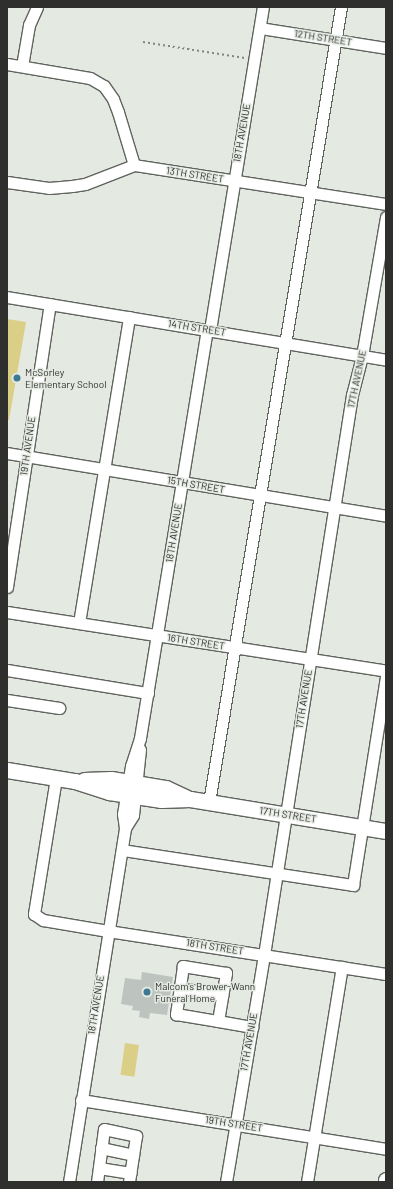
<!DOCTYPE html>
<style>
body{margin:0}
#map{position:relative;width:393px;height:1189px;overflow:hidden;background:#e4e9e2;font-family:Barlow,sans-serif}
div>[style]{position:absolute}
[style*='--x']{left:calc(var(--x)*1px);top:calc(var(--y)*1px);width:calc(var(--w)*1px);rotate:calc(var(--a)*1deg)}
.green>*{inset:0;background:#dbce87;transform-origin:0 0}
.building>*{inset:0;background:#bdc4bf}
.path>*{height:1.5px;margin-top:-0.75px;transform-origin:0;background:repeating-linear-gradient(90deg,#838682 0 2px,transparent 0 5px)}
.roads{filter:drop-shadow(1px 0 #60645e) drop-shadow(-1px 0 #60645e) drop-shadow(0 1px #60645e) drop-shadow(0 -1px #60645e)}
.minor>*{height:11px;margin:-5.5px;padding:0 5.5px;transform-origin:5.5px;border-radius:5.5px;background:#fff}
.major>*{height:15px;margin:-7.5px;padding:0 7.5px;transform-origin:7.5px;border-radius:7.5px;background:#fff}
.dots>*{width:11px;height:11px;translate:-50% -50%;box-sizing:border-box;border:2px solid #e4e9e2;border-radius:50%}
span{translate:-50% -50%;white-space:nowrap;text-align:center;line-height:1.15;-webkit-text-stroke:3px #e4e9e2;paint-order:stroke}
.street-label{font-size:10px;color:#2f302e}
.poi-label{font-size:10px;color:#2f302e}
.left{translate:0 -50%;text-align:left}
.frame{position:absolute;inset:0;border:8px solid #2f302e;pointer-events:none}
</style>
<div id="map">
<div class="green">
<div style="clip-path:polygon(7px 319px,26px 322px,9px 420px,7px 420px)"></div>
<div style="left:125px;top:1043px;width:14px;height:32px;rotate:8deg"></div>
</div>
<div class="building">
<div style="clip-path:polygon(142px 972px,173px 977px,167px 1015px,150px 1013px,149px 1019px,139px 1017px,140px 1011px,132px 1010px,133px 1006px,121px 1004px,125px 978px,141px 980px)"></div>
</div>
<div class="path">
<div style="--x:143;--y:42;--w:103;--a:8.9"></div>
</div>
<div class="roads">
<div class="minor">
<div style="--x:260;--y:28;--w:128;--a:9"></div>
<div style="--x:7;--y:64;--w:84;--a:9.6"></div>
<div style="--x:90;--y:78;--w:16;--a:30"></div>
<div style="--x:104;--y:86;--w:16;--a:55"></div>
<div style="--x:113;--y:99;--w:14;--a:69"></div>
<div style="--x:118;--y:112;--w:55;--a:73.2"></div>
<div style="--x:22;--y:66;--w:42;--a:-80.3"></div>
<div style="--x:29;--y:25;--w:20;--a:-66"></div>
<div style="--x:7;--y:182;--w:42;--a:8.1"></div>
<div style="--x:49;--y:188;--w:23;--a:-5"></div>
<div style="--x:72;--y:186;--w:13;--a:-9"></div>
<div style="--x:85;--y:184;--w:53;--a:-21.2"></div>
<div style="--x:134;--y:165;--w:255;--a:8.8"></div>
<div style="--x:7;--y:297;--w:384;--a:9.4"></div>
<div style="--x:210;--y:330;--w:327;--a:-80.7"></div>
<div style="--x:7;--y:453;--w:384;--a:9.4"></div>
<div style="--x:7;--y:587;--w:286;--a:-81.4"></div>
<div style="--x:7;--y:612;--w:384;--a:8.8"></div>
<div style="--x:79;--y:623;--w:310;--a:-80.7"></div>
<div style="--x:7;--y:670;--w:143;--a:9.3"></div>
<div style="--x:7;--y:700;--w:53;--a:8.7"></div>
<div style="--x:56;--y:778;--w:138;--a:99.2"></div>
<div style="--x:34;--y:914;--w:11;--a:34"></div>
<div style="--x:43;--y:920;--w:66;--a:9.6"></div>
<div style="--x:108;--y:931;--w:281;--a:8.8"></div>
<div style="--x:209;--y:802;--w:806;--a:-80.57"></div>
<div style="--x:125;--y:828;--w:15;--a:-58"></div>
<div style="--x:133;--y:815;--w:66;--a:-83.9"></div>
<div style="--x:122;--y:850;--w:234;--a:8.6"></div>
<div style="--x:353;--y:885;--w:211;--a:-81"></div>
<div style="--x:180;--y:988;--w:43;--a:9.5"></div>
<div style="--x:218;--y:1021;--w:49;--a:-80.5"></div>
<div style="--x:226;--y:973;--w:44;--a:-170.8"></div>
<div style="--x:183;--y:966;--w:49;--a:98.3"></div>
<div style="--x:176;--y:1014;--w:43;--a:9.5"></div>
<div style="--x:218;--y:1021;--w:35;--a:10"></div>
<div style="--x:81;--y:1100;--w:309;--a:9.1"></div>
<div style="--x:101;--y:1148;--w:33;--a:12"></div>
<div style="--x:99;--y:1168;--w:32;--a:9"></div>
<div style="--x:69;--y:1182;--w:358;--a:-81"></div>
<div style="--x:125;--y:828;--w:14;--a:-98"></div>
<div style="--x:123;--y:814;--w:49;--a:-80.5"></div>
<div style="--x:131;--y:766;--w:29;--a:-72"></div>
<div style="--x:140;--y:738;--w:414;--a:-80.7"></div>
<div style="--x:97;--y:1182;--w:53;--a:-82.5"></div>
<div style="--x:104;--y:1129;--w:33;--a:12"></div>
<div style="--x:136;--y:1136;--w:47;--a:98.7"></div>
<div style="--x:226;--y:1182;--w:230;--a:-80.5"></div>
<div style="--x:264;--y:955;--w:567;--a:-81.07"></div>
<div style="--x:352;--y:395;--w:40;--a:-75.6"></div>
<div style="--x:362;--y:356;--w:141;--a:-80.2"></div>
<div style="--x:307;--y:1182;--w:218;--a:-80.8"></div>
</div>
<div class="major">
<div style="--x:7;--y:770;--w:69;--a:9.2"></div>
<div style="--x:75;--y:781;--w:36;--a:18"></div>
<div style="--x:109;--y:792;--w:53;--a:8.7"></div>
<div style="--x:161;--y:800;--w:29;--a:-2"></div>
<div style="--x:190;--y:799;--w:199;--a:9.3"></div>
<div style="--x:84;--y:780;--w:27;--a:-2"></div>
<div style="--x:111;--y:779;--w:56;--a:9.3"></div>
<div style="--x:166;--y:788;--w:23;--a:25"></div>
<div style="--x:386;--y:1182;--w:2;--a:-90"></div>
</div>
</div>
<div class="dots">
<div style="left:17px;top:378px;background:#3e7992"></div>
<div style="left:147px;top:992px;background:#3e7992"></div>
</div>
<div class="street-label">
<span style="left:323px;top:38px;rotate:9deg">12TH STREET</span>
<span style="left:242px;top:133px;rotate:-80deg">18TH AVENUE</span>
<span style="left:195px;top:175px;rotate:9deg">13TH STREET</span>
<span style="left:197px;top:328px;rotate:9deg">14TH STREET</span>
<span style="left:357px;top:379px;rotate:-78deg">17TH AVENUE</span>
<span style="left:28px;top:446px;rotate:-82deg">19TH AVENUE</span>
<span style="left:196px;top:485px;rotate:10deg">15TH STREET</span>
<span style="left:174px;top:533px;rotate:-81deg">18TH AVENUE</span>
<span style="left:196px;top:642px;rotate:9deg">16TH STREET</span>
<span style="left:304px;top:699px;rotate:-81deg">17TH AVENUE</span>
<span style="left:288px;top:815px;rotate:9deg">17TH STREET</span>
<span style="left:215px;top:947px;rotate:9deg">18TH STREET</span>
<span style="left:96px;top:1005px;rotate:-81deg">18TH AVENUE</span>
<span style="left:249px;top:1042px;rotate:-80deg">17TH AVENUE</span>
<span style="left:234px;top:1124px;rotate:9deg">19TH STREET</span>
</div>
<div class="poi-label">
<span class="left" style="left:25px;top:378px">McSorley<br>Elementary School</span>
<span class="left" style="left:155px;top:992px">Malcom's Brower-Wann<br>Funeral Home</span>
</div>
<div class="frame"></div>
</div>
